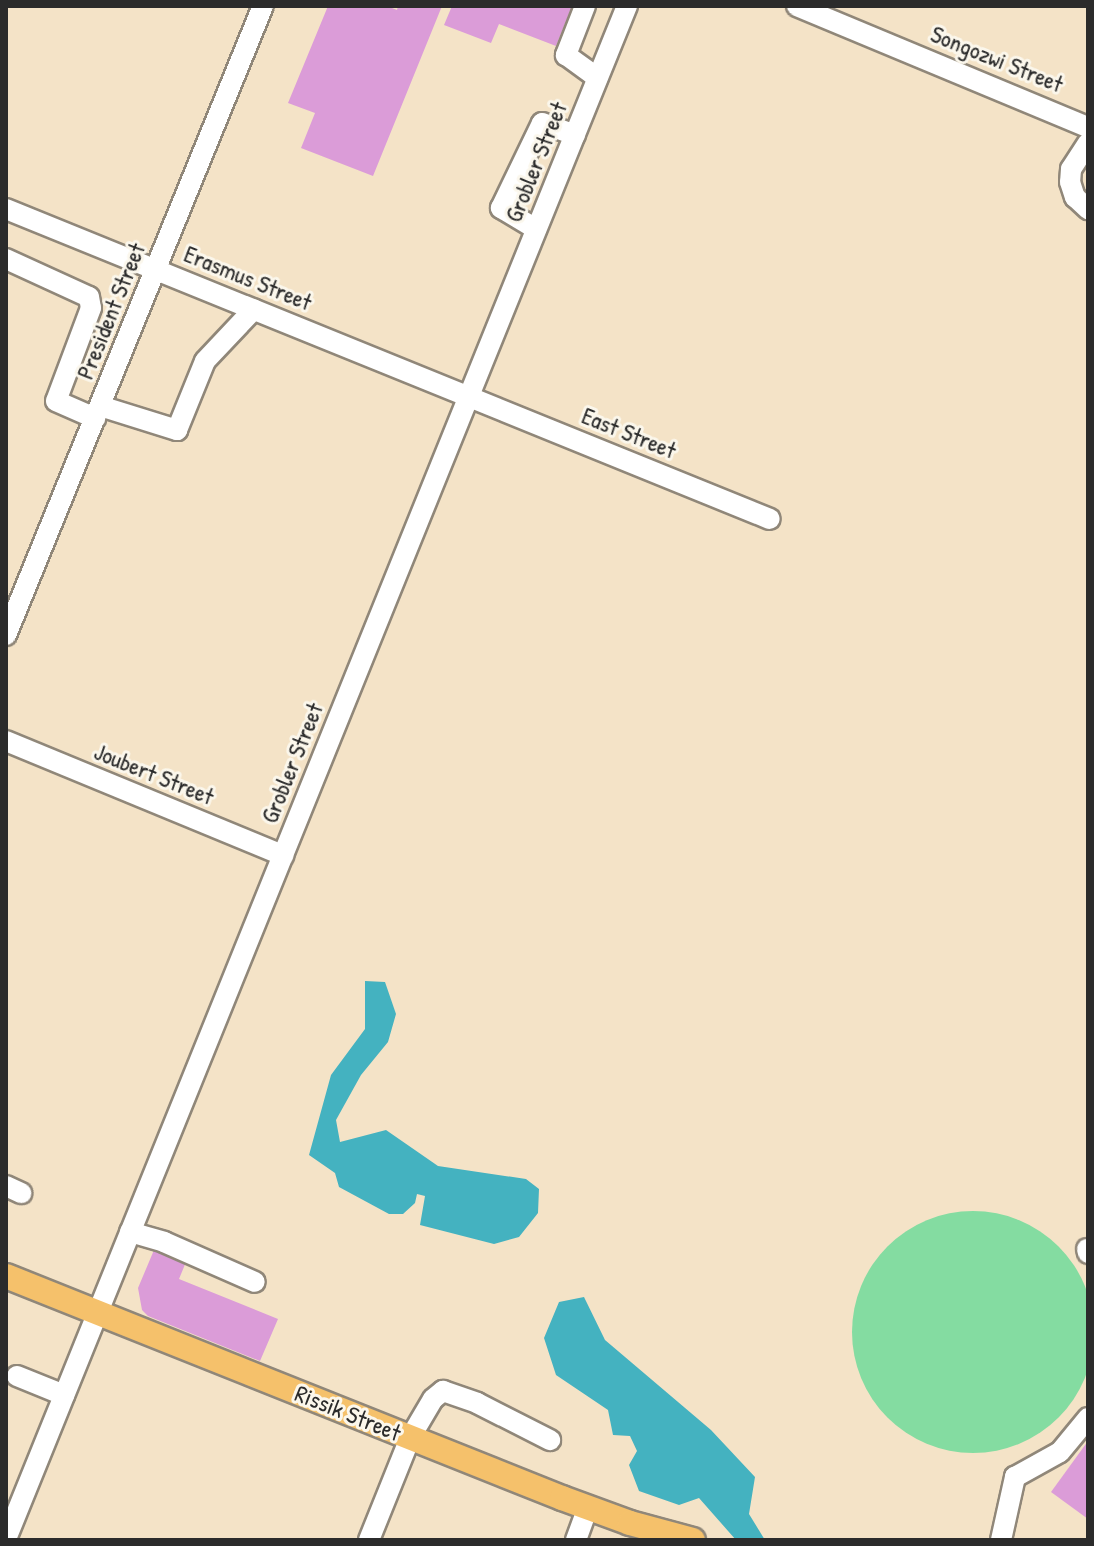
<!DOCTYPE html>
<style>
body{margin:0}
#map{position:relative;width:1094px;height:1546px;overflow:hidden;background:#f4e3c7;font-family:"Patrick Hand",sans-serif}
div>[style]{position:absolute}
[style*='--x']{left:calc(var(--x)*1px);top:calc(var(--y)*1px);width:calc(var(--w)*1px);rotate:calc(var(--a)*1deg)}
.green>*{inset:0;background:#84dca1}
.round{border-radius:50%}
.water>*{inset:0;background:#44b2c0}
.building>*{inset:0;background:#db9cd8}
.roads{filter:drop-shadow(2px 0 #908779) drop-shadow(-2px 0 #908779) drop-shadow(0 2px #908779) drop-shadow(0 -2px #908779)}
.minor>*{height:20px;margin:-10px;padding:0 10px;transform-origin:10px;border-radius:10px;background:#fff}
.major>*{height:24px;margin:-12px;padding:0 12px;transform-origin:12px;border-radius:12px;background:#f5c16b}
span{translate:-50% -50%;white-space:nowrap;text-align:center;line-height:1.15;-webkit-text-stroke:6px #fbf7ec;paint-order:stroke}
.street-label{font-size:24px;color:#2b2b2b}
.frame{position:absolute;inset:0;border:8px solid #2b2b2b;pointer-events:none}
</style>
<div id="map">
<div class="green">
<div class="round" style="left:852px;top:1211px;width:242px;height:242px"></div>
</div>
<div class="water">
<div style="clip-path:polygon(365px 981px,385px 982px,396px 1014px,388px 1042px,361px 1075px,336px 1120px,340px 1142px,386px 1130px,438px 1166px,526px 1179px,539px 1189px,538px 1213px,519px 1237px,494px 1244px,420px 1225px,425px 1196px,417px 1194px,415px 1203px,403px 1214px,389px 1214px,339px 1187px,335px 1173px,309px 1155px,331px 1075px,365px 1029px)"></div>
<div style="clip-path:polygon(584px 1297px,605px 1340px,711px 1430px,755px 1477px,749px 1514px,765px 1540px,736px 1540px,699px 1498px,679px 1505px,639px 1491px,629px 1465px,637px 1451px,630px 1436px,613px 1435px,608px 1410px,556px 1375px,544px 1338px,559px 1302px)"></div>
</div>
<div class="building">
<div style="clip-path:polygon(328px 6px,387px 6px,397px 10px,398px 6px,442px 6px,373px 176px,301px 148px,315px 113px,288px 103px)"></div>
<div style="clip-path:polygon(452px 6px,572px 6px,556px 46px,499px 24px,491px 43px,444px 25px)"></div>
<div style="clip-path:polygon(154px 1250px,186px 1262px,179px 1279px,278px 1319px,260px 1361px,148px 1316px,142px 1310px,138px 1288px)"></div>
<div style="clip-path:polygon(1088px 1441px,1088px 1519px,1051px 1492px)"></div>
</div>
<div class="roads">
<div class="minor">
<div style="--x:585;--y:6;--w:53;--a:111.2"></div>
<div style="--x:566;--y:55;--w:39;--a:36"></div>
<div style="--x:797;--y:6;--w:315;--a:22.6"></div>
<div style="--x:1088;--y:143;--w:31;--a:123"></div>
<div style="--x:1071;--y:169;--w:13;--a:94"></div>
<div style="--x:1070;--y:182;--w:16;--a:72"></div>
<div style="--x:1075;--y:197;--w:18;--a:43"></div>
<div style="--x:6;--y:209;--w:824;--a:22.09"></div>
<div style="--x:536;--y:229;--w:41;--a:-149"></div>
<div style="--x:501;--y:208;--w:94;--a:-64.2"></div>
<div style="--x:542;--y:123;--w:35;--a:20"></div>
<div style="--x:6;--y:259;--w:91;--a:24.6"></div>
<div style="--x:89;--y:297;--w:11;--a:80"></div>
<div style="--x:91;--y:308;--w:99;--a:110.6"></div>
<div style="--x:56;--y:401;--w:43;--a:23.6"></div>
<div style="--x:100;--y:406;--w:81;--a:17.3"></div>
<div style="--x:177;--y:430;--w:74;--a:-67.9"></div>
<div style="--x:205;--y:361;--w:71;--a:-46.7"></div>
<div style="--x:6;--y:635;--w:679;--a:-67.78"></div>
<div style="--x:6;--y:741;--w:300;--a:22.4"></div>
<div style="--x:6;--y:1186;--w:17;--a:25"></div>
<div style="--x:130;--y:1232;--w:35;--a:16"></div>
<div style="--x:164;--y:1242;--w:99;--a:23.7"></div>
<div style="--x:1087;--y:1249;--w:4;--a:76"></div>
<div style="--x:17;--y:1376;--w:51;--a:22"></div>
<div style="--x:6;--y:1539;--w:1654;--a:-67.95"></div>
<div style="--x:369;--y:1540;--w:110;--a:-68.1"></div>
<div style="--x:410;--y:1438;--w:45;--a:-59.5"></div>
<div style="--x:433;--y:1399;--w:13;--a:-39"></div>
<div style="--x:443;--y:1391;--w:36;--a:19"></div>
<div style="--x:477;--y:1403;--w:82;--a:26.9"></div>
<div style="--x:576;--y:1540;--w:35;--a:-70"></div>
<div style="--x:1001;--y:1540;--w:65;--a:-77.5"></div>
<div style="--x:1015;--y:1477;--w:51;--a:-29.1"></div>
<div style="--x:1060;--y:1452;--w:44;--a:-50.5"></div>
</div>
<div class="major">
<div style="--x:6;--y:1276;--w:599;--a:21.77"></div>
<div style="--x:562;--y:1498;--w:72;--a:20.2"></div>
<div style="--x:630;--y:1523;--w:65;--a:15.1"></div>
</div>
</div>
<div class="street-label">
<span style="left:997px;top:59px;rotate:22deg">Songozwi Street</span>
<span style="left:536px;top:162px;rotate:-68deg">Grobler Street</span>
<span style="left:248px;top:278px;rotate:22deg">Erasmus Street</span>
<span style="left:111px;top:311px;rotate:-68deg">President Street</span>
<span style="left:629px;top:433px;rotate:22deg">East Street</span>
<span style="left:292px;top:763px;rotate:-68deg">Grobler Street</span>
<span style="left:154px;top:774px;rotate:22deg">Joubert Street</span>
<span style="left:348px;top:1413px;rotate:22deg">Rissik Street</span>
</div>
<div class="frame"></div>
</div>
